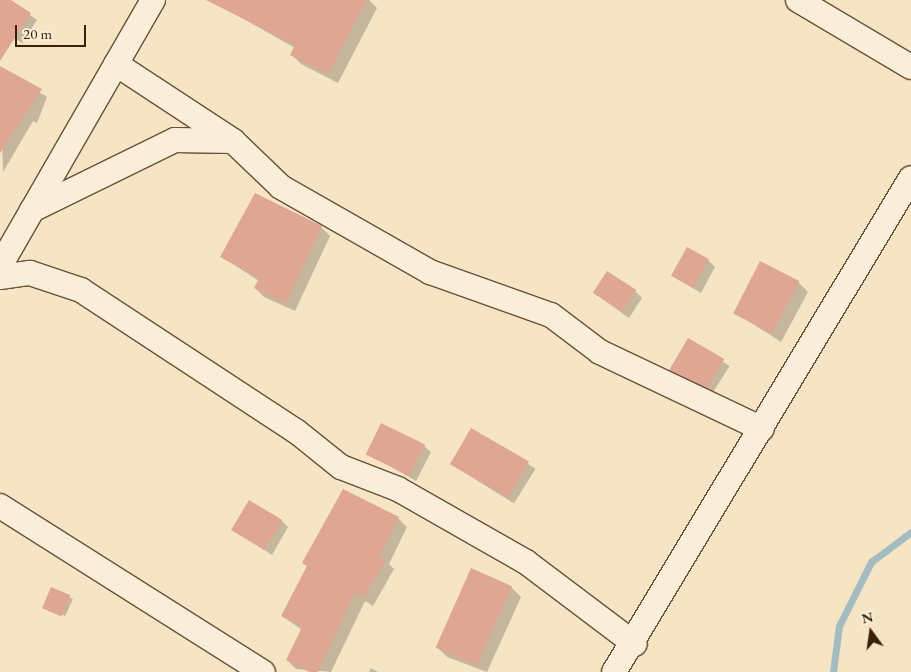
<!DOCTYPE html>
<style>
body{margin:0}
#map{position:relative;width:911px;height:672px;overflow:hidden;background:#f6e5c4;font-family:"EB Garamond",serif}
div>[style]{position:absolute}
[style*='--x']{left:calc(var(--x)*1px);top:calc(var(--y)*1px);width:calc(var(--w)*1px);rotate:calc(var(--a)*1deg)}
.shadow>*{inset:0;background:#0003;transform-origin:0 0}
.stream>*{height:7px;margin:-3.5px;padding:0 3.5px;transform-origin:3.5px;border-radius:3.5px;background:#a3bcc0}
.building>*{inset:0;background:#e0a694;transform-origin:0 0}
.roads{filter:drop-shadow(1px 0 #695137) drop-shadow(-1px 0 #695137) drop-shadow(0 1px #695137) drop-shadow(0 -1px #695137)}
.street>*{height:24px;margin:-12px;padding:0 12px;transform-origin:12px;border-radius:12px;background:#f9eed9}
span{translate:-50% -50%;white-space:nowrap;text-align:center;line-height:1.15;-webkit-text-stroke:4.5px #f9eed9;paint-order:stroke}
.north{position:absolute;left:846px;top:607px;width:50px;height:50px;-webkit-text-stroke:4px #f9eed9;paint-order:stroke;rotate:346deg;font-size:14px;font-weight:700;line-height:20px;text-align:center;color:#3a2008}
.north::after{content:'';display:block;margin:auto;width:18px;height:22px;background:#3a2008;clip-path:polygon(50% 0,100% 100%,50% 72%,0 100%)}
.scale{position:absolute;left:15px;top:25px;width:71px;height:22px;box-sizing:border-box;border:2px solid #3a2008;border-top:0;padding-left:6px;font-size:15px;line-height:18px;white-space:nowrap;color:#3a2008;-webkit-text-stroke:4px #f9eed9;paint-order:stroke}
</style>
<div id="map">
<div class="shadow">
<div style="clip-path:polygon(0 0,9px 0,37px 20px,22px 43px,0 29px)"></div>
<div style="clip-path:polygon(210px 0,369px 0,377px 8px,338px 83px,301px 64px,292px 55px,295px 48px)"></div>
<div style="clip-path:polygon(0 68px,47px 97px,37px 123px,33px 121px,3px 172px)"></div>
<div style="clip-path:polygon(321px 227px,330px 236px,295px 311px,264px 297px,255px 288px,259px 281px,222px 257px)"></div>
<div style="clip-path:polygon(708px 260px,715px 267px,701px 293px,673px 276px)"></div>
<div style="clip-path:polygon(798px 282px,808px 292px,781px 342px,734px 312px)"></div>
<div style="clip-path:polygon(635px 291px,642px 298px,629px 318px,594px 293px)"></div>
<div style="left:688px;top:340px;width:49px;height:34px;rotate:32deg"></div>
<div style="left:472px;top:429px;width:75px;height:41px;rotate:32deg"></div>
<div style="clip-path:polygon(424px 446px,431px 452px,416px 481px,367px 453px)"></div>
<div style="clip-path:polygon(398px 518px,407px 527px,389px 564px,394px 569px,373px 606px,365px 601px,331px 672px,296px 669px,287px 660px,302px 630px,282px 616px,308px 567px,303px 562px)"></div>
<div style="clip-path:polygon(282px 521px,288px 527px,272px 555px,233px 530px)"></div>
<div style="clip-path:polygon(511px 587px,521px 597px,487px 672px,447px 657px,437px 647px)"></div>
<div style="left:51px;top:589px;width:24px;height:19px;rotate:24deg"></div>
<div style="clip-path:polygon(371px 668px,378px 672px,369px 672px)"></div>
</div>
<div class="stream">
<div style="--x:833;--y:672;--w:46;--a:-82.6"></div>
<div style="--x:839;--y:626;--w:72;--a:-63.4"></div>
<div style="--x:871;--y:562;--w:50;--a:-36.9"></div>
</div>
<div class="building">
<div style="clip-path:polygon(0 0,11px 0,31px 13px,0 61px)"></div>
<div style="clip-path:polygon(206px 0,367px 0,328px 74px,290px 55px,295px 45px)"></div>
<div style="clip-path:polygon(0 66px,42px 89px,0 153px)"></div>
<div style="clip-path:polygon(255px 193px,322px 226px,286px 303px,254px 288px,259px 278px,220px 257px)"></div>
<div style="left:687px;top:247px;width:25px;height:33px;rotate:29deg"></div>
<div style="left:760px;top:261px;width:44px;height:59px;rotate:27deg"></div>
<div style="left:607px;top:271px;width:35px;height:26px;rotate:33deg"></div>
<div style="left:688px;top:338px;width:42px;height:37px;rotate:30deg"></div>
<div style="left:381px;top:423px;width:49px;height:35px;rotate:26deg"></div>
<div style="left:471px;top:428px;width:67px;height:42px;rotate:30deg"></div>
<div style="clip-path:polygon(343px 489px,399px 517px,380px 556px,386px 560px,364px 598px,355px 593px,318px 672px,309px 672px,286px 660px,302px 627px,281px 616px,307px 566px,302px 563px)"></div>
<div style="left:249px;top:500px;width:39px;height:35px;rotate:31deg"></div>
<div style="left:471px;top:568px;width:45px;height:87px;rotate:24deg"></div>
<div style="left:51px;top:587px;width:21px;height:23px;rotate:23deg"></div>
</div>
<div class="roads">
<div class="street">
<div style="--x:798;--y:0;--w:131;--a:30.7"></div>
<div style="--x:116;--y:64;--w:140;--a:33.3"></div>
<div style="--x:233;--y:141;--w:66;--a:43.8"></div>
<div style="--x:281;--y:187;--w:172;--a:29.7"></div>
<div style="--x:430;--y:272;--w:128;--a:19.6"></div>
<div style="--x:551;--y:315;--w:61;--a:37.1"></div>
<div style="--x:600;--y:352;--w:179;--a:25.4"></div>
<div style="--x:32;--y:210;--w:159;--a:-26.1"></div>
<div style="--x:175;--y:140;--w:58;--a:1"></div>
<div style="--x:0;--y:266;--w:307;--a:-60.1"></div>
<div style="--x:0;--y:277;--w:30;--a:-8"></div>
<div style="--x:30;--y:273;--w:54;--a:18.4"></div>
<div style="--x:81;--y:290;--w:257;--a:33.3"></div>
<div style="--x:296;--y:431;--w:58;--a:38.7"></div>
<div style="--x:341;--y:467;--w:61;--a:21.1"></div>
<div style="--x:398;--y:489;--w:147;--a:29.7"></div>
<div style="--x:526;--y:562;--w:136;--a:37"></div>
<div style="--x:0;--y:506;--w:311;--a:32.3"></div>
<div style="--x:614;--y:672;--w:576;--a:-58.99"></div>
</div>
</div>
<div class="north">N</div>
<div class="scale">20 m</div>
</div>
